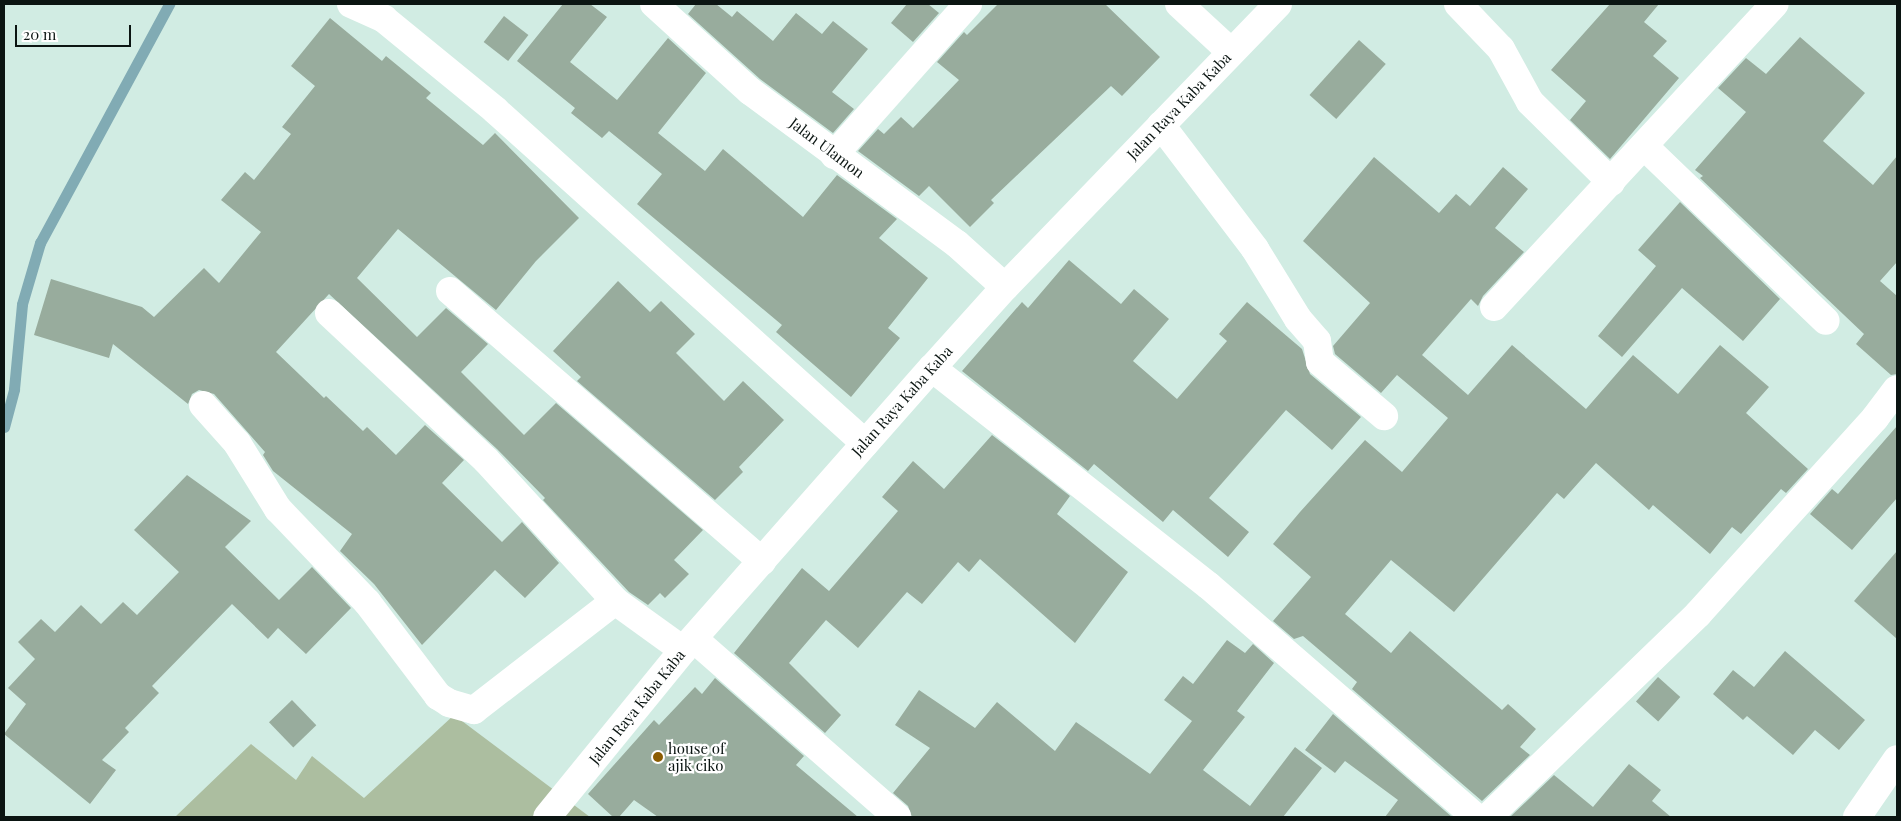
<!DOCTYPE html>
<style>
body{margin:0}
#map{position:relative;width:1901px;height:821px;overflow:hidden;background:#d1ece3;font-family:"Playfair Display",serif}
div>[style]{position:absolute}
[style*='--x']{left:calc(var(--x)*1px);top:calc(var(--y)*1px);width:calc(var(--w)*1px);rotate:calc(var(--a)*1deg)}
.green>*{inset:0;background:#acbea0}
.stream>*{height:11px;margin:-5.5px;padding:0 5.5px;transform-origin:5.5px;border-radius:5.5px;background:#81abb4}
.building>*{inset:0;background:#98ac9d;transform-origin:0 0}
.street>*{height:28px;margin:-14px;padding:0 14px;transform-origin:14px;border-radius:14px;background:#fff}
.secondary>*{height:28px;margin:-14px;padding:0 14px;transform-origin:14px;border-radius:14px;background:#fff}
.dots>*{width:14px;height:14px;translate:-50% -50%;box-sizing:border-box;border:2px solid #fff;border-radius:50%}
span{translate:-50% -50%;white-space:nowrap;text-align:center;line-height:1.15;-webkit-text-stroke:4.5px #fff;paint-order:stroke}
.street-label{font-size:15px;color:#0b1512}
.poi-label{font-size:15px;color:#0b1512}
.left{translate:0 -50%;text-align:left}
.frame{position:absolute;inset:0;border:5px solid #0b1512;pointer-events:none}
.scale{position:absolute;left:15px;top:25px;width:116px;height:22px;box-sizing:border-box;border:2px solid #0b1512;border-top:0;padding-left:6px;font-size:15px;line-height:18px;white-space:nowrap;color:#0b1512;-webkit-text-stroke:4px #fff;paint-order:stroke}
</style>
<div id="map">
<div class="green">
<div style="clip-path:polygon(454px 715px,590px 817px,175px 817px,251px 744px,296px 780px,312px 756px,364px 798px)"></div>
</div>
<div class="stream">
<div style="--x:4;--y:427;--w:39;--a:-75"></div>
<div style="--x:14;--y:389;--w:85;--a:-84.6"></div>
<div style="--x:22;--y:304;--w:64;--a:-73.6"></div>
<div style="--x:40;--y:243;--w:272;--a:-61.6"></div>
</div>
<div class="building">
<div style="clip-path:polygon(563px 4px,590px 4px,607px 17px,570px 62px,617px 100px,668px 38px,706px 73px,658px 133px,705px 171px,723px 149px,803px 217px,837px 175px,897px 219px,879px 238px,928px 278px,888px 328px,900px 338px,851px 397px,776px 332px,782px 325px,637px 204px,662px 174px,609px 131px,602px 138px,571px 113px,575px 108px,517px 61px)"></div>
<div style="clip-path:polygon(696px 4px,716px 4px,732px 17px,737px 11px,773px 41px,796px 13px,822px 34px,833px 21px,868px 49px,832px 92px,854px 109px,833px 133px,760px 79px,688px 14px)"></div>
<div style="clip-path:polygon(907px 4px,928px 4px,939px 13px,913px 42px,891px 23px)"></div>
<div style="clip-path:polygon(998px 4px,1105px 4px,1160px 57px,1122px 96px,1111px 86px,991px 200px,994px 203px,970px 227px,929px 186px,919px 196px,858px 151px,878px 129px,884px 134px,901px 117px,913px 128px,959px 80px,937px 62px,964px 32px,967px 35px)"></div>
<div style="clip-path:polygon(1610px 4px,1659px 4px,1644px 22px,1667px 41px,1653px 56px,1679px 78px,1610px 159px,1570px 120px,1586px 101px,1551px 70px)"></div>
<div style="left:504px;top:16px;width:31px;height:33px;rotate:38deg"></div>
<div style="clip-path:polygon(330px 18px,382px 61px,386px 56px,431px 93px,426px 98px,483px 145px,495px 133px,579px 218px,536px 261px,496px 310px,398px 229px,357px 278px,417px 337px,446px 308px,488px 344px,461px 372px,524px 435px,556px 403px,703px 530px,674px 560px,689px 574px,665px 598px,660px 593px,648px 605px,629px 592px,543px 500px,545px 498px,497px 449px,329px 294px,276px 352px,324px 398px,326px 396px,363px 431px,367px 427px,396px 455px,425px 425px,464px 460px,442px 483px,502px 542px,522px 522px,559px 563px,525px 598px,495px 570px,422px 645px,374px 584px,340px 551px,352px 534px,273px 471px,263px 455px,265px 452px,214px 394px,199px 390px,192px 394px,188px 404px,113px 344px,109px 358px,34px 335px,51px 279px,142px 307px,154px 317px,204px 268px,219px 283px,261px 232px,221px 200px,245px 172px,254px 180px,291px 134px,282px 127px,315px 86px,291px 66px)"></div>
<div style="clip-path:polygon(1800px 37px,1865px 93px,1823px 141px,1873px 185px,1897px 156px,1897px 262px,1880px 281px,1897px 296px,1897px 374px,1891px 375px,1856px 344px,1864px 334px,1700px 178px,1703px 176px,1695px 170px,1746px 112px,1718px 88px,1746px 58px,1766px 74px)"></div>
<div style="left:1359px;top:40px;width:36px;height:74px;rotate:42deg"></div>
<div style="clip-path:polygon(1374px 157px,1439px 213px,1456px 194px,1470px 206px,1503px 167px,1528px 189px,1495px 228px,1524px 252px,1483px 296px,1478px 306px,1471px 299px,1422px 355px,1468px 395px,1512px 345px,1586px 409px,1633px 355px,1678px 394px,1720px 345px,1769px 387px,1746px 413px,1808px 469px,1786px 493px,1781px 489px,1741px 534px,1732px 527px,1710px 554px,1653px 505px,1649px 510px,1596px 463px,1564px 499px,1557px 493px,1454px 612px,1391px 560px,1345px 614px,1391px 653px,1410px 631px,1502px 710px,1508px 704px,1536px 729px,1520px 747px,1530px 755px,1482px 801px,1352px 689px,1357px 682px,1303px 636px,1294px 639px,1273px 621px,1311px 577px,1273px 544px,1300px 512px,1365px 440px,1402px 472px,1448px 418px,1397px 375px,1381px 393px,1335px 354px,1333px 346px,1370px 303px,1303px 241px)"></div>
<div style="clip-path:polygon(1680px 202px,1780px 299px,1743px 341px,1682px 288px,1622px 357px,1598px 336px,1656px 266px,1638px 250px)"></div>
<div style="clip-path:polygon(1069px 260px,1121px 304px,1134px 289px,1169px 319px,1133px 361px,1177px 399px,1227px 341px,1219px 334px,1247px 302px,1302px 349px,1310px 374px,1361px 417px,1332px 450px,1286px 410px,1209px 498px,1249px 532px,1228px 557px,1173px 510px,1163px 522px,1094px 464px,1088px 471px,962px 371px,1022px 302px,1028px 308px)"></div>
<div style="clip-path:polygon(618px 281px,650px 312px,661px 301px,695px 334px,676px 353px,724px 401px,743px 381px,784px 420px,739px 467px,743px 472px,715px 500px,577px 381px,581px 377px,553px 351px)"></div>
<div style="clip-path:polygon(1897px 426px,1897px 498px,1852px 550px,1810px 514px,1832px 489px,1838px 494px)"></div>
<div style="clip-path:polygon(992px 435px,1070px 496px,1057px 514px,1128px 572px,1075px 643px,980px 559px,969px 572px,958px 562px,922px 604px,907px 592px,858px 648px,826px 620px,789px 663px,841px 715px,825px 733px,734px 653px,802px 568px,829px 591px,898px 511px,882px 497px,913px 461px,944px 489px)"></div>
<div style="clip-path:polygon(187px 475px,251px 521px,225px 547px,279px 600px,312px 567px,351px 608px,306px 654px,278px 628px,268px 639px,232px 604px,152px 686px,159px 693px,125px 728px,129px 732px,102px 760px,116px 770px,90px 804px,4px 734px,26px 704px,8px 688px,35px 659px,18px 642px,41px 619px,55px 632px,81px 605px,101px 624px,123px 602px,137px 615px,179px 572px,134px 530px)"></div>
<div style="clip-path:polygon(1897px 551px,1897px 639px,1854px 601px)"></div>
<div style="clip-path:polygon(1227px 640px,1245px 653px,1253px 644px,1274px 663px,1237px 711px,1245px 717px,1203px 770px,1250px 806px,1295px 747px,1322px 768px,1283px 817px,912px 817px,908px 806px,893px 793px,930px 748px,895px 725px,919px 690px,975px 728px,997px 702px,1055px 751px,1076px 722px,1150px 774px,1192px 721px,1164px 700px,1183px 676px,1193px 684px)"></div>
<div style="clip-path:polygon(1785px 651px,1865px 720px,1839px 750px,1815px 730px,1793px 755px,1747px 716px,1743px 720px,1713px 694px,1733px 670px,1754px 687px)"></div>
<div style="left:1658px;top:677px;width:30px;height:33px;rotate:42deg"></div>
<div style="clip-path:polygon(715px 678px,804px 756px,796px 765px,858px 817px,658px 817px,634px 800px,619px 817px,613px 817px,588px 794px,654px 720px,659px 725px,695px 687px,702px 694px)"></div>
<div style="left:292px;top:700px;width:35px;height:32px;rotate:46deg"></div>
<div style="clip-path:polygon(1333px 714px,1452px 817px,1385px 817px,1398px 800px,1345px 761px,1335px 773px,1305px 750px)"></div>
<div style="clip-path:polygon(1629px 764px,1661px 790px,1652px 801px,1671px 817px,1510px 817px,1554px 775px,1593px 807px)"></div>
</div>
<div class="street">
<div style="--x:351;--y:4;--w:36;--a:24"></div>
<div style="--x:384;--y:19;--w:144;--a:39.3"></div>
<div style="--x:495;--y:110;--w:498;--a:42"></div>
<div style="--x:1179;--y:4;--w:71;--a:42.7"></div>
<div style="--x:1458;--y:4;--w:62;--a:46.3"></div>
<div style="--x:1501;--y:49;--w:60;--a:61.3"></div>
<div style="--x:1530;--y:102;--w:114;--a:44.6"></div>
<div style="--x:1161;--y:125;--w:156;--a:52.8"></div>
<div style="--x:1255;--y:249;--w:82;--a:58.4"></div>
<div style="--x:1298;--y:319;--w:29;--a:49"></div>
<div style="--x:1317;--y:341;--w:21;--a:82"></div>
<div style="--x:1320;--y:362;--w:84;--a:40.2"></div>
<div style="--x:1644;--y:146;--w:252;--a:43.9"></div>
<div style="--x:834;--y:155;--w:202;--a:-48.4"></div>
<div style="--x:450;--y:291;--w:413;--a:40.9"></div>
<div style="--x:1494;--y:307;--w:413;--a:-47.2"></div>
<div style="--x:329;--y:313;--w:215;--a:43.1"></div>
<div style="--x:486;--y:460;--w:191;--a:47.5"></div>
<div style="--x:615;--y:601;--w:84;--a:35.8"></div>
<div style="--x:932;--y:368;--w:352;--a:38.2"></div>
<div style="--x:1209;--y:586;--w:353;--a:40.9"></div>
<div style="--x:203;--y:405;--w:51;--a:48.2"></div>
<div style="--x:237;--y:443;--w:78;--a:58.2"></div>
<div style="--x:278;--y:509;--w:129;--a:46.3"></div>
<div style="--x:367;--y:602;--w:118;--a:52.9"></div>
<div style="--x:438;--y:696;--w:13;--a:32"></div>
<div style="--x:449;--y:703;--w:26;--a:16"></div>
<div style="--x:474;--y:710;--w:178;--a:-37.7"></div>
<div style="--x:694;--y:639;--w:270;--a:41.2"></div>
<div style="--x:1488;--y:817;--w:292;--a:-44"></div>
<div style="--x:1698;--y:614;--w:264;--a:-47.9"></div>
<div style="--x:1875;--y:418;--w:36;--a:-53"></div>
<div style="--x:1857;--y:817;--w:70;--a:-55.4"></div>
</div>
<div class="secondary">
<div style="--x:654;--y:4;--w:130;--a:42.2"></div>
<div style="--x:750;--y:91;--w:257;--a:36.5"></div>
<div style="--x:957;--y:244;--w:64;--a:41.9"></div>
<div style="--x:547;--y:817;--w:215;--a:-50.8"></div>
<div style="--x:683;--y:650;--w:376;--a:-48.6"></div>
<div style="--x:932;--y:368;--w:109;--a:-48"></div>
<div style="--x:1005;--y:287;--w:393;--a:-46"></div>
</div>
<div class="dots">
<div style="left:658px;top:757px;background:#8b5c02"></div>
</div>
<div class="street-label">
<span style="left:1179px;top:106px;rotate:-46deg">Jalan Raya Kaba Kaba</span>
<span style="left:827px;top:148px;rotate:37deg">Jalan Ulamon</span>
<span style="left:902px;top:401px;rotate:-48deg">Jalan Raya Kaba Kaba</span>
<span style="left:637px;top:707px;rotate:-51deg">Jalan Raya Kaba Kaba</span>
</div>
<div class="poi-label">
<span class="left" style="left:668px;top:757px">house of<br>ajik ciko</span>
</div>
<div class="frame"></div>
<div class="scale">20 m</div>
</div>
